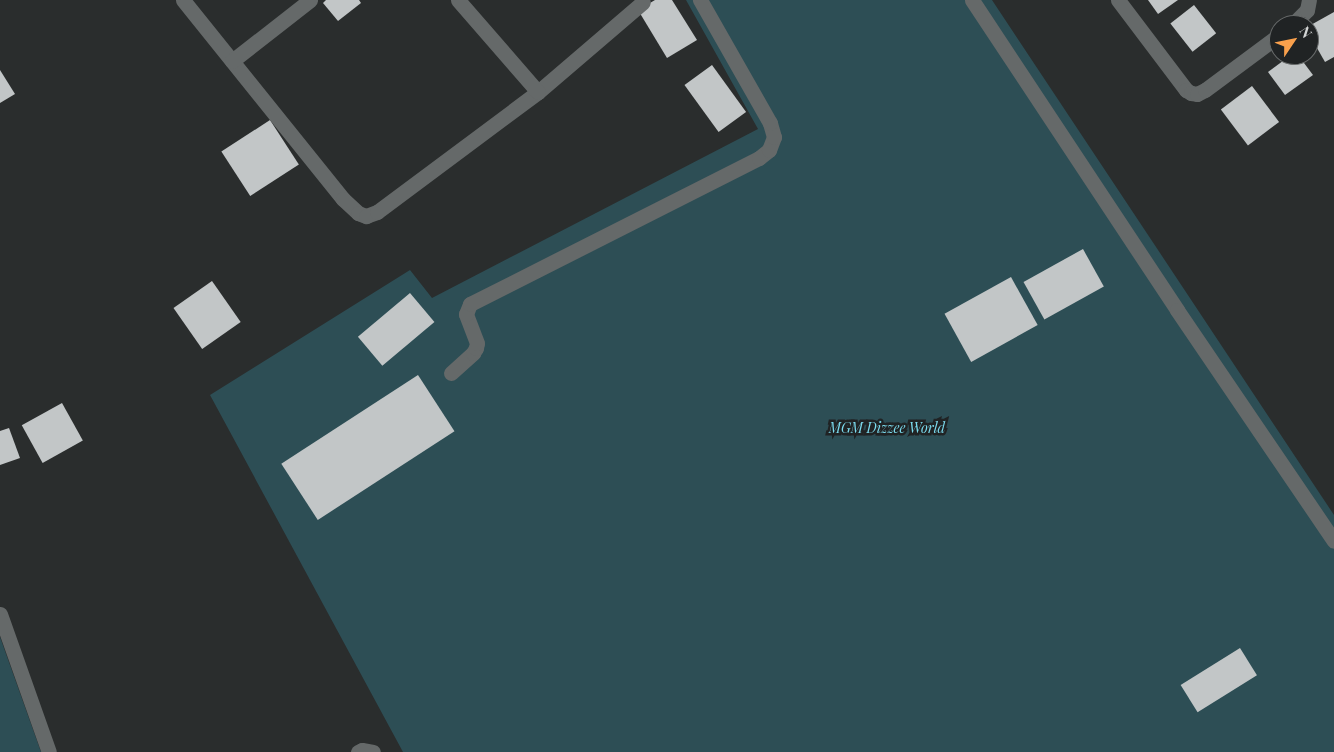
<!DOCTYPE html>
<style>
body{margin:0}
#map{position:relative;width:1334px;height:752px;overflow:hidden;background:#2a2d2d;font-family:"Playfair Display",serif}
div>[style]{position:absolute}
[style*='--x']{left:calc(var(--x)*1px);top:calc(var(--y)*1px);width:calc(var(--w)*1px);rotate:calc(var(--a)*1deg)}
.green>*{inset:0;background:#2d4e55}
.building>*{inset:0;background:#c2c6c7;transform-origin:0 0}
.minor>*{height:15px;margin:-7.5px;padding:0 7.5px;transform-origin:7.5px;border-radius:7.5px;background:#656969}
span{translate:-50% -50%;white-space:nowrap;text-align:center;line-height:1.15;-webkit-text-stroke:5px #202324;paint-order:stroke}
.park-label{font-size:14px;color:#7bdbee;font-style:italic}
.north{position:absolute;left:1269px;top:15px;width:50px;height:50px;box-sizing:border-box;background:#202324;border:1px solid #676a6a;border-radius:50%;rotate:56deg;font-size:14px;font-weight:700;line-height:20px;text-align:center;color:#d2d4d4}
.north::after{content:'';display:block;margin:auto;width:18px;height:22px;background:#f9a04c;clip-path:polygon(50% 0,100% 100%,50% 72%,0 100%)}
</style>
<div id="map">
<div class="green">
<div style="clip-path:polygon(686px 0,992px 0,1334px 515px,1334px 752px,403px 752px,210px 395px,410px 270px,432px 298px,758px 129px)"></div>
<div style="clip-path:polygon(0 637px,41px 752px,0 752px)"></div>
</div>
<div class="building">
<div style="clip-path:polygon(326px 0,359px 0,361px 3px,338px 21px,323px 3px)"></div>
<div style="clip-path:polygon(655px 0,672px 0,697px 40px,667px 58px,638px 10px)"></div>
<div style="clip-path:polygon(1148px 0,1178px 0,1158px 14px)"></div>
<div style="left:1194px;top:5px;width:36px;height:30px;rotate:52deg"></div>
<div style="clip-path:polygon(1334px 12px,1334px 57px,1325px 62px,1309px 34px,1309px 26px)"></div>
<div style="clip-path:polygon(1291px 55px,1298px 55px,1313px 75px,1285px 95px,1268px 72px)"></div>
<div style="left:712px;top:65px;width:58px;height:34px;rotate:54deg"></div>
<div style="clip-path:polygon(0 70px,15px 94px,0 103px)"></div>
<div style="left:1252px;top:86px;width:45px;height:39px;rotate:53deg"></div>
<div style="left:270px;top:120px;width:53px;height:58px;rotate:57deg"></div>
<div style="left:1083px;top:249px;width:43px;height:68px;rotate:61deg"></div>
<div style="left:1011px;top:277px;width:55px;height:76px;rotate:61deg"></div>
<div style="left:212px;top:281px;width:50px;height:47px;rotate:55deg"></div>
<div style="left:410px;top:293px;width:38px;height:68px;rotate:50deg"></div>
<div style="left:418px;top:375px;width:67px;height:163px;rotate:57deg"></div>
<div style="left:62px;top:403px;width:43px;height:46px;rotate:61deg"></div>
<div style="clip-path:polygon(9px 428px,20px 458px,0 465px,0 431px)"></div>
<div style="left:1240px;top:648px;width:32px;height:70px;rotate:58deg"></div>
</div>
<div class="minor">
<div style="--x:183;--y:0;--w:255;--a:51.2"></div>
<div style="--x:343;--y:199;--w:21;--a:43"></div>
<div style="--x:358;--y:213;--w:9;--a:21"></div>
<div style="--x:366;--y:216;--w:12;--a:-20"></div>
<div style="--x:377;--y:212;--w:201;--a:-36.7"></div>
<div style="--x:538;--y:92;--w:138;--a:-40.6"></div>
<div style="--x:458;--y:0;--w:122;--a:49"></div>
<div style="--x:972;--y:0;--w:372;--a:56.5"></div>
<div style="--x:1177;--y:310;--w:279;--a:55.8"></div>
<div style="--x:1118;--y:0;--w:113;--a:52.9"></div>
<div style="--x:1186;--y:90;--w:6;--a:31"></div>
<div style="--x:1191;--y:93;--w:6;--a:9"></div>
<div style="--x:1197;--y:94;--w:9;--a:-27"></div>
<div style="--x:1205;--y:90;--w:92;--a:-36.6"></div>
<div style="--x:1292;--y:25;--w:21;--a:-45"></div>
<div style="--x:1307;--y:10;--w:10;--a:-79"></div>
<div style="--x:232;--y:61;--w:99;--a:-38"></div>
<div style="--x:451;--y:373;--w:30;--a:-42"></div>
<div style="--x:473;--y:353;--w:6;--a:-59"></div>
<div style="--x:476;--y:348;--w:5;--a:-79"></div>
<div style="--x:477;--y:343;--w:31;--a:-111"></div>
<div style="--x:466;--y:314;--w:11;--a:-68"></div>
<div style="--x:470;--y:304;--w:324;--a:-26.8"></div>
<div style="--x:759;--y:158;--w:13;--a:-39"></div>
<div style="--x:769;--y:150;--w:14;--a:-69"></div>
<div style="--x:774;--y:137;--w:15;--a:-106"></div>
<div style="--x:770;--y:123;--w:142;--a:-119.6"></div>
<div style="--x:0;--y:614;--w:146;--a:70.5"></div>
<div style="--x:358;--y:752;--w:4;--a:-27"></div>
<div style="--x:362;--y:750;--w:11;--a:10"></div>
</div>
<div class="park-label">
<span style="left:887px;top:428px">MGM Dizzee World</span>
</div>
<div class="north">N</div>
</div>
